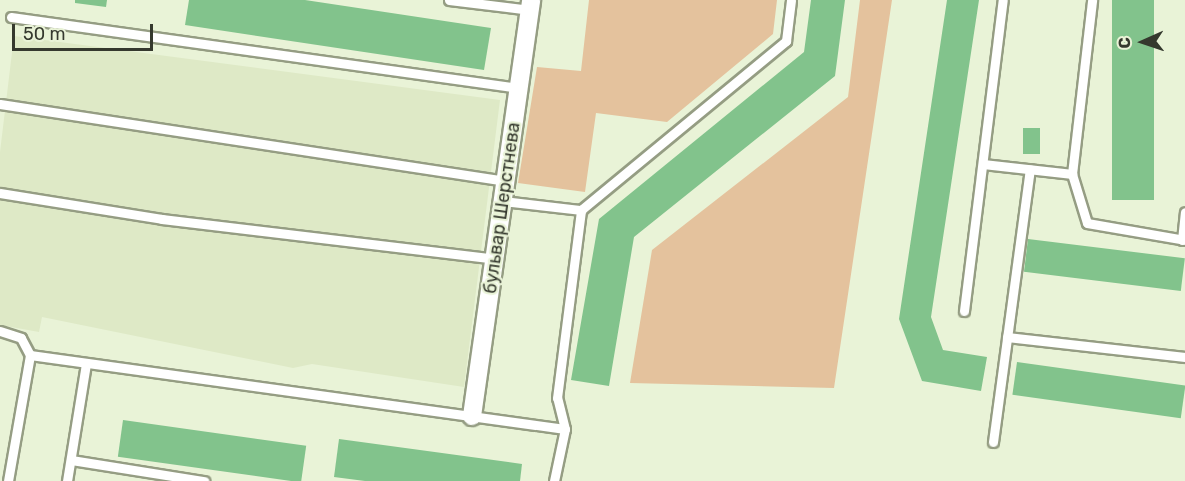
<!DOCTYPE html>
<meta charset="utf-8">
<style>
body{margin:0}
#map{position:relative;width:1185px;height:481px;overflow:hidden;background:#e9f3d7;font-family:Rubik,sans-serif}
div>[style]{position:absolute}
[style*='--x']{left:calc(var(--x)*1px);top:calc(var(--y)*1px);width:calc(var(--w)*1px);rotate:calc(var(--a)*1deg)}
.built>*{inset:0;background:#dee9c6}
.green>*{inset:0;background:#e4c29d}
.building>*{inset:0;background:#82c38c;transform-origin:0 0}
.roads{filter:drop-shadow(2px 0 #959d83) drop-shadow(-2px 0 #959d83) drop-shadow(0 2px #959d83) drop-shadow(0 -2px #959d83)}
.service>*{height:9px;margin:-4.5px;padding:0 4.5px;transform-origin:4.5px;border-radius:4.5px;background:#fff}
.minor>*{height:18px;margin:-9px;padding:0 9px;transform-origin:9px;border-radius:9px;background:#fff}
span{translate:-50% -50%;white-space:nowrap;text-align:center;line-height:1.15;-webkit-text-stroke:4.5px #e9f3d7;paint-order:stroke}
.street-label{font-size:18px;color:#35392e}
.north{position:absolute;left:1113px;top:12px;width:60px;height:60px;-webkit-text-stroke:4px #e9f3d7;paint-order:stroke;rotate:267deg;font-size:16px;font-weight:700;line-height:24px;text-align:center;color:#35392e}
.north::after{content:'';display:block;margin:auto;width:21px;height:27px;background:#35392e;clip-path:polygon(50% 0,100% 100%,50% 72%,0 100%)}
.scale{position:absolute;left:12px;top:24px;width:141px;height:27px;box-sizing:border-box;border:3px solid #35392e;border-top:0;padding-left:8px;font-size:18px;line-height:21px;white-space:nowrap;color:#35392e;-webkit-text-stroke:4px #e9f3d7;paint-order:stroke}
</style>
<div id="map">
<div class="built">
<div style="clip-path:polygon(14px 36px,500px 100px,464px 387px,312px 364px,293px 368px,42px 317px,39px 332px,0 325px,0 152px)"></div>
</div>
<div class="green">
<div style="clip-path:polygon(589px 0,777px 0,773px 34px,667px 122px,596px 113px,585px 192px,518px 183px,537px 67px,581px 71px)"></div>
<div style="clip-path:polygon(860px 0,892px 0,834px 388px,630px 383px,652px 250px,848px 97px)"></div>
</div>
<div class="building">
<div style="clip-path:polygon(75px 0,107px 0,106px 7px,75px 3px)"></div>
<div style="clip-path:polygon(189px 0,305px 0,491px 28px,484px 70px,185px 25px)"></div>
<div style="clip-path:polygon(811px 0,845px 0,835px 76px,634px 237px,609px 386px,571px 380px,599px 219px,804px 52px)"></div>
<div style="clip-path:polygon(947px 0,979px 0,931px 317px,943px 350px,987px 357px,981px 391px,922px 381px,899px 319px)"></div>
<div style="left:1112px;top:0;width:42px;height:200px"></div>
<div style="left:1023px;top:128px;width:17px;height:26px"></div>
<div style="left:1028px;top:239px;width:158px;height:33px;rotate:7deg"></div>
<div style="left:1017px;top:362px;width:170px;height:33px;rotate:8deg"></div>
<div style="left:123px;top:420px;width:185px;height:37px;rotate:8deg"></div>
<div style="clip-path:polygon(339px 439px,522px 464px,520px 481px,365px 481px,334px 477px)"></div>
</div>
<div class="roads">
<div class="service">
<div style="--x:449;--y:0;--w:82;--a:7"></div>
<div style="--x:11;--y:17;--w:513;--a:7.96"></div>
<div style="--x:0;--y:104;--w:512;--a:8.65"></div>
<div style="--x:983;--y:164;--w:90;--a:6.4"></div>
<div style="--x:1072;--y:174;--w:51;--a:73"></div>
<div style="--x:1087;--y:223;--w:99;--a:9.8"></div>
<div style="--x:1072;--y:174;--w:175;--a:-83.4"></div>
<div style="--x:0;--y:193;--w:164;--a:9.1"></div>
<div style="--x:162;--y:219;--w:335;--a:6.8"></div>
<div style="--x:503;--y:201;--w:79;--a:6.6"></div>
<div style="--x:1182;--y:240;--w:28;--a:-84"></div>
<div style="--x:964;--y:311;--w:313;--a:-82.9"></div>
<div style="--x:0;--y:331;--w:22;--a:18"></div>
<div style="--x:21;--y:338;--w:19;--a:62"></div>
<div style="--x:1007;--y:337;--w:179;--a:6.4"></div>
<div style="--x:993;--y:442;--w:275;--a:-82.3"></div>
<div style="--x:71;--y:460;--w:135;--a:9"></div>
<div style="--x:8;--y:481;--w:128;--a:-80.1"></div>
<div style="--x:30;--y:355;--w:540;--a:7.88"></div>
<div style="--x:565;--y:429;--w:32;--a:-104"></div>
<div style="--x:557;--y:398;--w:190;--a:-82.7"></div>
<div style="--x:581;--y:210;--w:266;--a:-39.5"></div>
<div style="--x:786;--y:41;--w:41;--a:-83"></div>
<div style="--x:67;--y:481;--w:119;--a:-80.8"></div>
<div style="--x:554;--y:481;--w:53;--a:-78.1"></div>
</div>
<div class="minor">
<div style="--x:472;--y:416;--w:420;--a:-81.9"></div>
</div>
</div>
<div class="street-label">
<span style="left:502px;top:208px;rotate:-82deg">бульвар Шерстнева</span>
</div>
<div class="north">С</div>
<div class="scale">50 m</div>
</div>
